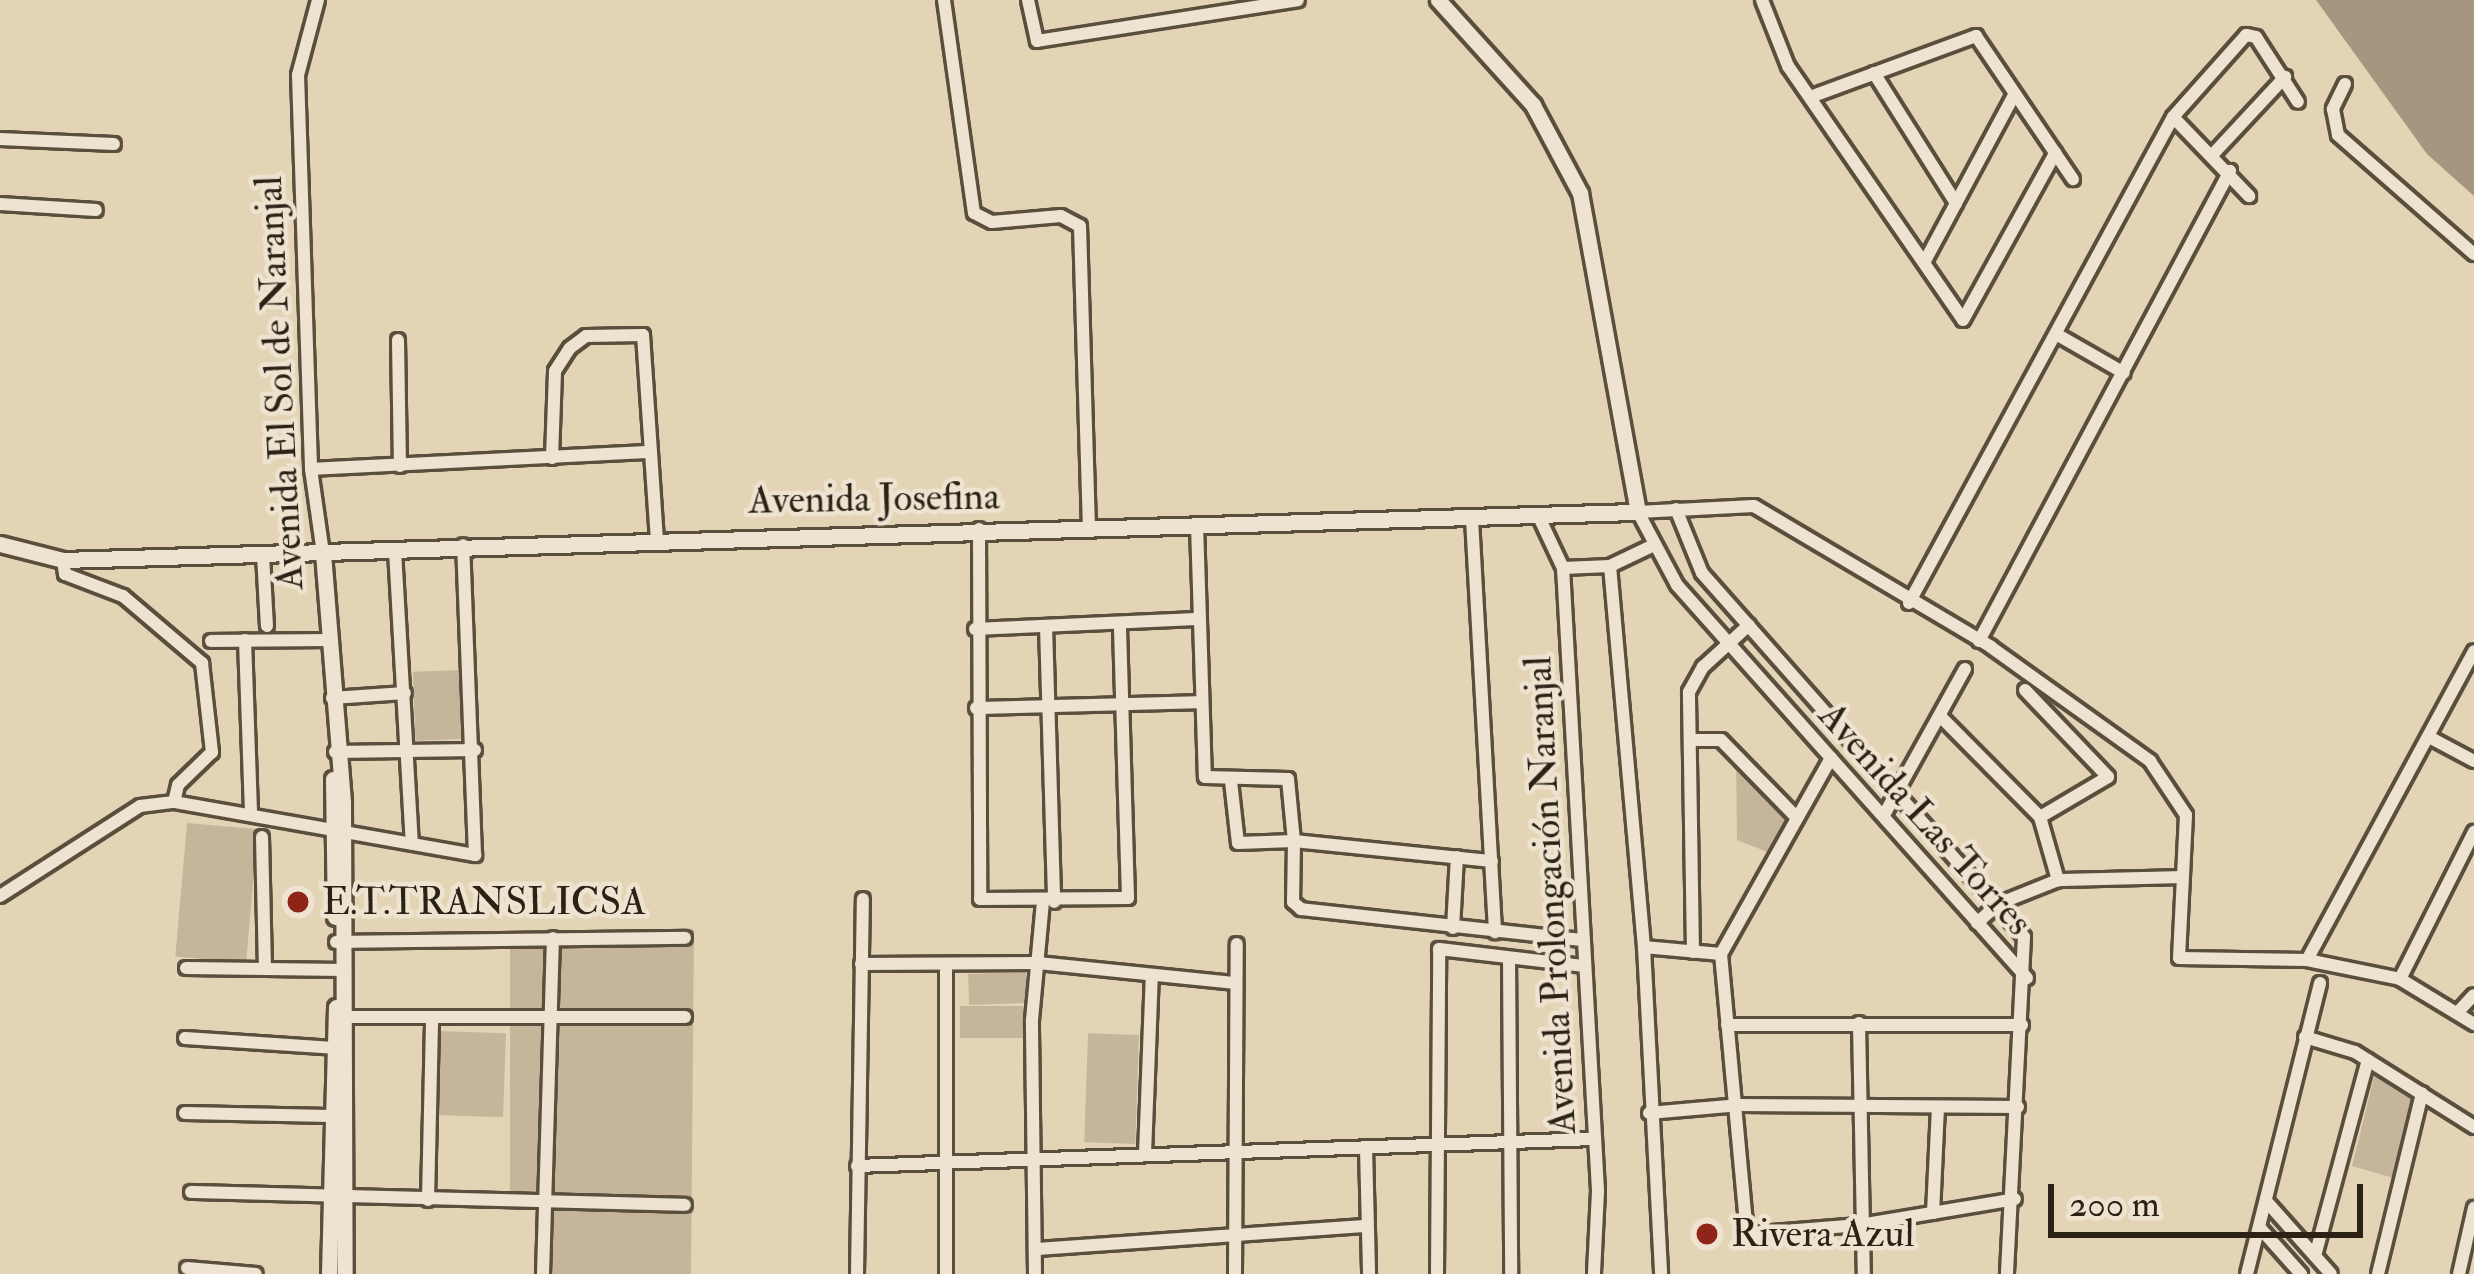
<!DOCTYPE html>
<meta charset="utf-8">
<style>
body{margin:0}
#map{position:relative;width:2474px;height:1274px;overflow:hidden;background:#e4d4b6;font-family:"IM FELL Double Pica",serif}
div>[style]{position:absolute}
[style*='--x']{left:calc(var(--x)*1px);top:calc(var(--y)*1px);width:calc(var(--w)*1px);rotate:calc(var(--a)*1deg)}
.green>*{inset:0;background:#c5b69b;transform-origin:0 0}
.water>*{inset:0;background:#a5977f}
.roads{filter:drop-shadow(3px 0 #5a4e3d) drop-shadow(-3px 0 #5a4e3d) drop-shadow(0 3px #5a4e3d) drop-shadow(0 -3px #5a4e3d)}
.minor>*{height:12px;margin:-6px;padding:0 6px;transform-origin:6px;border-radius:6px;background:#ede3d0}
.tertiary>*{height:15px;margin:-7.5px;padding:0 7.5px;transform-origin:7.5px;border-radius:7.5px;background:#ede3d0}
.dots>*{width:33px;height:33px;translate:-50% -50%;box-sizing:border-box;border:6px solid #ede3d0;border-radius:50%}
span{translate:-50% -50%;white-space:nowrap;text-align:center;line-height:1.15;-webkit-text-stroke:9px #ede3d0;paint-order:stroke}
.street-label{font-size:39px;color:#2c2115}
.poi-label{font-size:39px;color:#2c2115}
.left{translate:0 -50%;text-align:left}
.scale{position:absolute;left:2048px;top:1184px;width:315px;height:54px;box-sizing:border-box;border:6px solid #2c2115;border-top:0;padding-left:15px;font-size:36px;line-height:42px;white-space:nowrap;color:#2c2115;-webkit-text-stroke:9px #ede3d0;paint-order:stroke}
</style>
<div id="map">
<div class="green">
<div style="left:462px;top:670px;width:69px;height:49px;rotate:88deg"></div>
<div style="clip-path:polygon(1736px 758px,1792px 817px,1770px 853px,1737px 840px)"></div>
<div style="left:187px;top:823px;width:71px;height:134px;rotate:5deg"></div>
<div style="clip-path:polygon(694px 930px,691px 1274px,550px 1274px,548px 1202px,510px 1199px,510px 932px)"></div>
<div style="left:1026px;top:972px;width:31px;height:58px;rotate:88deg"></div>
<div style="left:960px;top:1006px;width:67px;height:32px"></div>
<div style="left:438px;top:1031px;width:68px;height:84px;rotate:2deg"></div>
<div style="left:1139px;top:1035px;width:109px;height:51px;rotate:92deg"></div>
<div style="clip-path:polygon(2376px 1069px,2418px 1095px,2397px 1179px,2352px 1166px)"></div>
</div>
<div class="water">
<div style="clip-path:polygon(2316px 0,2474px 0,2474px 196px,2427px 154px)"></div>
</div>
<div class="roads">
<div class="minor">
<div style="--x:318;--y:0;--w:78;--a:104.9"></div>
<div style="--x:298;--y:75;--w:394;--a:88.1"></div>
<div style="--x:311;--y:469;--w:85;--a:81.9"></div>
<div style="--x:944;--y:0;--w:215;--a:82"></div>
<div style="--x:974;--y:213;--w:20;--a:27"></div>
<div style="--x:992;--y:222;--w:69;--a:-5"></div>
<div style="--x:1061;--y:216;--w:21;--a:28"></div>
<div style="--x:1080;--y:226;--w:301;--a:88.3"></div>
<div style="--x:1028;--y:0;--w:42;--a:77.6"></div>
<div style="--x:1037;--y:41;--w:264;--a:-8.9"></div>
<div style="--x:1762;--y:0;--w:71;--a:68.5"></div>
<div style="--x:1788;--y:66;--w:308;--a:55.4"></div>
<div style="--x:1963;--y:320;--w:191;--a:-61.1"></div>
<div style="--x:1874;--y:73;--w:154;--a:57.8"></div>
<div style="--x:2345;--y:84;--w:28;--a:116"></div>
<div style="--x:2333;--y:109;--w:26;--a:79"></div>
<div style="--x:2338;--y:135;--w:181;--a:41.2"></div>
<div style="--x:1813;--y:96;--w:174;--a:-20.2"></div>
<div style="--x:1976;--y:36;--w:173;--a:55.9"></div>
<div style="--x:2173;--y:117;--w:110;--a:46.1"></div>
<div style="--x:0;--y:139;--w:114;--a:2.5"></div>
<div style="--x:2215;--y:152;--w:103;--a:-47"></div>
<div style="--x:0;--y:204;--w:96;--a:3.6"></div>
<div style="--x:1925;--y:261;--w:188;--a:-61.8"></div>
<div style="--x:2056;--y:334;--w:78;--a:29.8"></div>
<div style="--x:398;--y:340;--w:126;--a:89.1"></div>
<div style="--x:552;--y:458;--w:87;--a:-88"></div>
<div style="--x:555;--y:371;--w:27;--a:-57"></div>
<div style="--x:570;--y:348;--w:20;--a:-37"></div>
<div style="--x:586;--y:336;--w:57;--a:-1"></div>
<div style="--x:643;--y:335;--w:203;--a:86.1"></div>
<div style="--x:311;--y:469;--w:340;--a:-2.9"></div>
<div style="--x:1676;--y:509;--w:69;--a:67.9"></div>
<div style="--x:1702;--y:573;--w:486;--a:48.5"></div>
<div style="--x:2024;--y:937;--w:337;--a:92.9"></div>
<div style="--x:1539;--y:517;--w:56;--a:64.8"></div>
<div style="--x:1563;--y:568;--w:624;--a:86.78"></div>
<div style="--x:1598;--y:1191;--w:83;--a:92.8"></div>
<div style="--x:1472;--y:519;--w:414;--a:86.8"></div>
<div style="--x:1197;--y:525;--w:252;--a:88.2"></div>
<div style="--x:1205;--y:777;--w:83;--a:1.4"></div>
<div style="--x:1288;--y:779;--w:62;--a:84.5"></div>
<div style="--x:1294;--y:841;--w:199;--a:5.8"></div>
<div style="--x:979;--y:529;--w:370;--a:89.8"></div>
<div style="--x:980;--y:899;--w:148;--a:-0.4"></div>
<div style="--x:1128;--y:898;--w:274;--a:-91.7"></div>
<div style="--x:395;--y:551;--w:293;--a:86.7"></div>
<div style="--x:263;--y:555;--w:71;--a:86.8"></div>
<div style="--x:63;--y:560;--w:14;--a:82"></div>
<div style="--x:65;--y:574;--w:62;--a:20.8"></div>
<div style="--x:123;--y:596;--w:104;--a:40.3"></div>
<div style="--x:202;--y:663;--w:90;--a:83.6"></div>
<div style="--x:212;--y:752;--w:47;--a:135.9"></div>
<div style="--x:178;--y:785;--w:17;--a:103"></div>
<div style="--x:1610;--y:566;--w:383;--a:84.9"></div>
<div style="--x:1644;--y:947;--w:327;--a:87"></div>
<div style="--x:1563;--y:568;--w:47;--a:-2.4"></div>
<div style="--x:1610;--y:566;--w:47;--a:-25.5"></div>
<div style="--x:1909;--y:603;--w:553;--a:-61.49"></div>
<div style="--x:2173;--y:117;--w:110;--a:-48.3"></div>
<div style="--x:2246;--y:35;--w:10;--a:11"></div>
<div style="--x:2256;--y:37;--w:77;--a:57.1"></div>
<div style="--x:1046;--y:626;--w:276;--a:88.3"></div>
<div style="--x:975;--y:629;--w:221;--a:-2.6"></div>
<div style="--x:245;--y:640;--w:174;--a:88"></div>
<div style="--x:211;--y:641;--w:116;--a:-0.5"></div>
<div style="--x:1979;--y:641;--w:533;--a:-61.9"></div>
<div style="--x:2025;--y:690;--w:120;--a:46.3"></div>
<div style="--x:2108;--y:777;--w:79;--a:149.5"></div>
<div style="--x:332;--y:698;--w:73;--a:-3.9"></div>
<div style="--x:976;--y:708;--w:224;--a:-1.5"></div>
<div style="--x:1942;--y:718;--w:139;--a:45.3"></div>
<div style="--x:2040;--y:817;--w:66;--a:74.1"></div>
<div style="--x:2429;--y:737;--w:51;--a:28.1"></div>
<div style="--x:1690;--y:740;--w:31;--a:0"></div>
<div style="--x:1721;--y:740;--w:109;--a:45.7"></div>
<div style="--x:335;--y:752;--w:140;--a:-0.8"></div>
<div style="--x:1231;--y:781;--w:62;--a:83.6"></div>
<div style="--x:1238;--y:843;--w:56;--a:-2"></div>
<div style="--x:1294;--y:841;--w:61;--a:90.9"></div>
<div style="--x:1293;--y:902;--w:11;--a:41"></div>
<div style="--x:1301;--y:909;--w:281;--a:6.3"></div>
<div style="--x:1884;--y:815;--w:167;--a:-61"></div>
<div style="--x:262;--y:837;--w:131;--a:88.7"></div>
<div style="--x:0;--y:896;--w:166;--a:-32.7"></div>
<div style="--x:140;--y:806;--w:34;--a:-7"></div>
<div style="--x:174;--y:802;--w:306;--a:10"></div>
<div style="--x:475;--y:855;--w:310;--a:-92.2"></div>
<div style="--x:1977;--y:923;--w:28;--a:-42"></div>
<div style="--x:1998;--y:904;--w:65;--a:-21.8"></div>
<div style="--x:2058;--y:880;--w:120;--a:-1.4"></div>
<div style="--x:1453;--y:928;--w:71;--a:-86.8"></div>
<div style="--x:336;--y:942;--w:349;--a:-0.7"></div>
<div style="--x:1644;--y:947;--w:77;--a:5.2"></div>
<div style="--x:1721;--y:954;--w:281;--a:84.7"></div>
<div style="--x:1747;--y:1234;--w:113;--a:-4.6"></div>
<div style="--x:1860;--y:1225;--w:157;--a:-9.5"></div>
<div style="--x:1693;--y:952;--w:260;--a:-90.9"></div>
<div style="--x:1689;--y:692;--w:29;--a:-61"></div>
<div style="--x:1703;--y:667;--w:62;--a:-42.4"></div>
<div style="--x:1721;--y:954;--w:225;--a:-60.7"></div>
<div style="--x:1509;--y:958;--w:316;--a:89.6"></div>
<div style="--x:2307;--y:960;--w:351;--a:-61.6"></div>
<div style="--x:861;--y:964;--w:177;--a:-0.3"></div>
<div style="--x:1038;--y:963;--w:199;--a:5.8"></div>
<div style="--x:186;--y:968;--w:159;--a:0.7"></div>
<div style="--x:2027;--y:978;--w:526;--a:-131.69"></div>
<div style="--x:1677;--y:585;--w:83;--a:-118.1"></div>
<div style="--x:1638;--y:512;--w:116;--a:-3"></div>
<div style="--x:1754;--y:506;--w:276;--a:30.7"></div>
<div style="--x:1991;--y:647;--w:196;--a:35.6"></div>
<div style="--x:2150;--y:761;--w:65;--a:56.3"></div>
<div style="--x:2186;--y:815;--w:143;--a:92.8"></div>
<div style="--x:2179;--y:958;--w:128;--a:0.9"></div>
<div style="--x:2307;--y:960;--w:95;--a:11.5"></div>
<div style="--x:2400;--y:979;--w:87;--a:31.3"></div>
<div style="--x:2400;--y:979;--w:165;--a:-63.3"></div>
<div style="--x:2458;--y:1012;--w:23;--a:-47"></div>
<div style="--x:338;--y:1017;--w:347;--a:0"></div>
<div style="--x:1859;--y:1023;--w:251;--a:88.9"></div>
<div style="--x:1727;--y:1025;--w:295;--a:0"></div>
<div style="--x:2305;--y:1037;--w:52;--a:16.7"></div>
<div style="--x:2355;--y:1052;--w:141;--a:32.2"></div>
<div style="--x:185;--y:1038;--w:149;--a:3.8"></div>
<div style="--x:185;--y:1113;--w:145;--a:1.2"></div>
<div style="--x:1649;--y:1113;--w:91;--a:-5"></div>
<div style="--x:1740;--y:1105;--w:278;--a:0.4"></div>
<div style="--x:1366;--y:1148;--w:126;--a:88.6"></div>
<div style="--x:1145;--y:1154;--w:179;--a:-87.8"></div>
<div style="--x:857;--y:1166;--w:737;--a:-2.1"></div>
<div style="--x:191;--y:1192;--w:494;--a:1.5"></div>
<div style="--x:428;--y:1200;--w:181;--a:-88.7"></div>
<div style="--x:2267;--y:1202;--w:96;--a:48.4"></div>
<div style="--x:1933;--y:1213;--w:106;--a:-87.3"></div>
<div style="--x:2260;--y:1228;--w:62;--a:48.3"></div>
<div style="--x:1036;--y:1249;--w:330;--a:-4"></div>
<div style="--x:2315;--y:1256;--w:203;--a:-74.9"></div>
<div style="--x:187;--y:1268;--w:69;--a:5"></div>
<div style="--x:543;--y:1274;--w:336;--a:-88.3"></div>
<div style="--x:857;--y:1274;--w:375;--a:-89.1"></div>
<div style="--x:946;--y:1274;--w:310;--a:-90"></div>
<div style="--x:1035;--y:1274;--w:254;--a:-90.7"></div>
<div style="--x:1032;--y:1020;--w:120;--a:-84.7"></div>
<div style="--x:1235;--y:1274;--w:330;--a:-89.7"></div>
<div style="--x:1437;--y:1274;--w:325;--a:-89.6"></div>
<div style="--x:1439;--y:949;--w:145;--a:6.7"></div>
<div style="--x:2247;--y:1274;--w:300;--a:-75.9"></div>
<div style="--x:2378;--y:1274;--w:186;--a:-76.3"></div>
<div style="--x:2459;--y:1274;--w:68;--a:-77.2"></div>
</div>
<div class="tertiary">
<div style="--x:0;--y:544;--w:65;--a:14.3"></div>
<div style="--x:63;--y:560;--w:1576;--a:-1.75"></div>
<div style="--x:1638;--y:512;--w:324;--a:-100.3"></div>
<div style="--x:1580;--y:193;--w:100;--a:-118.1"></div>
<div style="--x:1533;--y:105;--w:142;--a:-132.1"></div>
<div style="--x:323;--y:553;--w:251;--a:85.4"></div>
<div style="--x:343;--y:803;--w:471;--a:89.8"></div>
<div style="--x:333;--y:779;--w:138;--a:89.2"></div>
<div style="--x:329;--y:1274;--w:267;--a:-88.5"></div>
</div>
</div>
<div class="dots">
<div style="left:298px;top:902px;background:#8f2418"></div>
<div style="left:1707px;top:1234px;background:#8f2418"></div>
</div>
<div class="street-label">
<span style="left:280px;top:383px;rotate:-93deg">Avenida El Sol de Naranjal</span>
<span style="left:874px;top:499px;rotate:-1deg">Avenida Josefina</span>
<span style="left:1925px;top:819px;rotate:48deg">Avenida Las Torres</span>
<span style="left:1551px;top:895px;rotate:-93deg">Avenida Prolongación Naranjal</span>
</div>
<div class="poi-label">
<span class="left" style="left:322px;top:902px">E.T.TRANSLICSA</span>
<span class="left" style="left:1731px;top:1234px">Rivera Azul</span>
</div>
<div class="scale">200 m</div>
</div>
